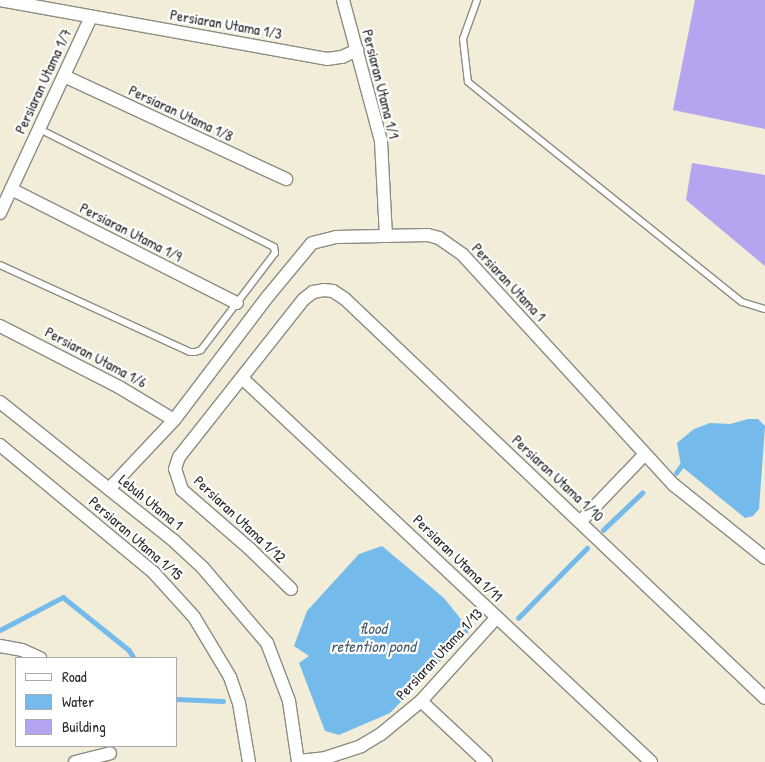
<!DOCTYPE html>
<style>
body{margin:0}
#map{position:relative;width:765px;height:762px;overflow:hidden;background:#f1edd8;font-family:"Patrick Hand",sans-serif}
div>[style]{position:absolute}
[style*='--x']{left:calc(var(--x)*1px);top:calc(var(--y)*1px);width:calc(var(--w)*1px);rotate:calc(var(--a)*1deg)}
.water>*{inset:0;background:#74baeb}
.stream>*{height:4.5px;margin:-2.25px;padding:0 2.25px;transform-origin:2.25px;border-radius:2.25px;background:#74baeb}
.building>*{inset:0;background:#b5a4ef}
.roads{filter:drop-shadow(1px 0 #8e8c82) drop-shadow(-1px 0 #8e8c82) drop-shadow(0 1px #8e8c82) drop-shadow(0 -1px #8e8c82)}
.service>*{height:6px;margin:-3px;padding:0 3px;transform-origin:3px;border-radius:3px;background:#fff}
.minor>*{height:12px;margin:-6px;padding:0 6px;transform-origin:6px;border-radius:6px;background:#fff}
span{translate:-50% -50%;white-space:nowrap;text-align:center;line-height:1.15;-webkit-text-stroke:4.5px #fff;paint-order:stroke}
.street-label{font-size:15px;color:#2b2b2b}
.water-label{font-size:16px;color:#455d6e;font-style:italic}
.legend{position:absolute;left:15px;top:657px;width:162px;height:90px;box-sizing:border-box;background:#fff;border:1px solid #aaa;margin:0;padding:6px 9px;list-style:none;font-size:15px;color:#2b2b2b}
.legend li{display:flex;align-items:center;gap:10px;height:25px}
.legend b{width:25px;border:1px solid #aaa}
</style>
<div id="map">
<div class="water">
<div style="clip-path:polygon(748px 419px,758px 419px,765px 426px,759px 509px,753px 516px,745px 518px,681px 466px,677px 443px,694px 429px,710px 423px,730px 424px)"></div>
<div style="clip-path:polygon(382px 546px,444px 598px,468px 628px,468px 633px,390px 713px,339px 735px,325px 731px,299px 663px,309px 656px,294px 646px,307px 611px,359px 554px)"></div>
</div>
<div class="stream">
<div style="--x:676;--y:473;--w:9;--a:-54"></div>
<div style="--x:603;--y:530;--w:54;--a:-43.5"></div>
<div style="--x:518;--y:618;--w:98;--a:-45.4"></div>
<div style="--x:0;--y:630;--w:71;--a:-27.6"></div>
<div style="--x:63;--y:597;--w:85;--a:38.8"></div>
<div style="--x:129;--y:650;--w:9;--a:58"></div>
<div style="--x:176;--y:699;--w:47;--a:2.4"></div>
</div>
<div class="building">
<div style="clip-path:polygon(695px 0,765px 0,765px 129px,673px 110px)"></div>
<div style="clip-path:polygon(692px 163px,765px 175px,765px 266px,686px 200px)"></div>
</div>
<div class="roads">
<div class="service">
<div style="--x:477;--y:0;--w:41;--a:109.7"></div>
<div style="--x:463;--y:39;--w:43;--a:83.4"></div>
<div style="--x:468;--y:82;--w:351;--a:38.8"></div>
<div style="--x:742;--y:302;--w:24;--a:17"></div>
<div style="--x:0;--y:265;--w:209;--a:24.6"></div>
<div style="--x:190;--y:352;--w:5;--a:0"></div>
<div style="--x:195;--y:352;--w:6;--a:-18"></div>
<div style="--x:201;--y:350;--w:122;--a:-52.7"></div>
<div style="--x:275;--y:253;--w:6;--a:-99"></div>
<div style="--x:274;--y:247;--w:263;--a:-153.3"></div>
</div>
<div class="minor">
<div style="--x:0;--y:0;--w:332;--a:10.2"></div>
<div style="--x:327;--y:59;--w:15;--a:-8"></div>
<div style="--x:342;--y:57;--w:17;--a:-25"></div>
<div style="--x:343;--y:0;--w:146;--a:74.9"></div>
<div style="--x:381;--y:141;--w:95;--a:87"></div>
<div style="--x:64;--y:76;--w:245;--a:24.9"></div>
<div style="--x:11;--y:189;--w:253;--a:26.8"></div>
<div style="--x:0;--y:213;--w:216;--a:-65.1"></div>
<div style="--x:0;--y:326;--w:134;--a:27.1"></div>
<div style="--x:119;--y:387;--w:64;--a:31"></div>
<div style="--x:242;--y:378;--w:561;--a:43.19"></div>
<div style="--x:0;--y:402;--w:221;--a:38.6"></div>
<div style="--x:173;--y:540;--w:41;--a:43"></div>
<div style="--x:203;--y:568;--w:99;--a:49.5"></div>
<div style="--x:267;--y:643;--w:62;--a:69.2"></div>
<div style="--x:289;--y:701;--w:62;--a:81.6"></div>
<div style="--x:0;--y:445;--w:200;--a:39.7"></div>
<div style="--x:154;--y:573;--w:59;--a:47.7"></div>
<div style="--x:194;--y:617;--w:70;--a:59"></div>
<div style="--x:230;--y:677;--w:28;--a:71"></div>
<div style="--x:239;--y:703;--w:60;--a:80.4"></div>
<div style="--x:109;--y:489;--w:95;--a:-46.7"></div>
<div style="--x:174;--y:420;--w:157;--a:-52.8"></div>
<div style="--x:269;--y:295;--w:67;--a:-50.4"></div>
<div style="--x:312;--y:243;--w:25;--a:-14"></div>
<div style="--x:336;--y:237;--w:92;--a:-1.2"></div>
<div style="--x:428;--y:235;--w:11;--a:15"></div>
<div style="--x:439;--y:238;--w:29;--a:35"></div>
<div style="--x:463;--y:255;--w:312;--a:47.5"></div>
<div style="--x:674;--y:485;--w:117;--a:38.7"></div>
<div style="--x:580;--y:522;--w:94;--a:-46.3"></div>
<div style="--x:291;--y:589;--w:57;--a:-135.7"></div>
<div style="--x:250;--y:549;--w:90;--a:-139.1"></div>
<div style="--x:182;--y:490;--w:22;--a:-108"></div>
<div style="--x:175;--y:469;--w:13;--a:-72"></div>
<div style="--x:179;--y:457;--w:201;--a:-51.7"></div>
<div style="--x:304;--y:299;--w:11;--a:-38"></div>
<div style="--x:313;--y:292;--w:11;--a:-10"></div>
<div style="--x:324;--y:290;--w:9;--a:6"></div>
<div style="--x:333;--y:291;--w:14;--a:34"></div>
<div style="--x:345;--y:299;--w:579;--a:43.53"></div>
<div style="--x:0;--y:646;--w:22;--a:10"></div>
<div style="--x:22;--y:650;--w:20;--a:24"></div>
<div style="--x:421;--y:701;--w:89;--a:43.2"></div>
<div style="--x:298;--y:761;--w:27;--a:-6"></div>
<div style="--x:325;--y:758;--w:38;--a:-18"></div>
<div style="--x:361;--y:746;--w:23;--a:-31"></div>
<div style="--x:381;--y:734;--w:52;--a:-39.5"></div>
<div style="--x:421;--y:701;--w:113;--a:-47.9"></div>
<div style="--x:75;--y:762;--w:36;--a:-14"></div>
</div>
</div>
<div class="street-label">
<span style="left:226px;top:24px;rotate:10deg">Persiaran Utama 1/3</span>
<span style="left:43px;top:81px;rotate:-65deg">Persiaran Utama 1/7</span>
<span style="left:381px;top:84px;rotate:76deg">Persiaran Utama 1/1</span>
<span style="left:181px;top:113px;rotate:25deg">Persiaran Utama 1/8</span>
<span style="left:131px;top:232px;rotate:27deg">Persiaran Utama 1/9</span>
<span style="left:509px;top:282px;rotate:47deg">Persiaran Utama 1</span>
<span style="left:96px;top:357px;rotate:28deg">Persiaran Utama 1/6</span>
<span style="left:558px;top:478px;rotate:43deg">Persiaran Utama 1/10</span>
<span style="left:151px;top:502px;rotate:39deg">Lebuh Utama 1</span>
<span style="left:240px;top:519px;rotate:43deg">Persiaran Utama 1/12</span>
<span style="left:136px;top:538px;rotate:41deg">Persiaran Utama 1/15</span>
<span style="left:458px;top:558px;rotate:44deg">Persiaran Utama 1/11</span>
<span style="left:439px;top:654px;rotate:-47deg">Persiaran Utama 1/13</span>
</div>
<div class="water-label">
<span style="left:373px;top:637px">flood<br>retention pond</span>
</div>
<ul class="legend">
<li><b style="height:6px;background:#fff"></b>Road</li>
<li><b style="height:14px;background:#74baeb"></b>Water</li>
<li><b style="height:14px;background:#b5a4ef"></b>Building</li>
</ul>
</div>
